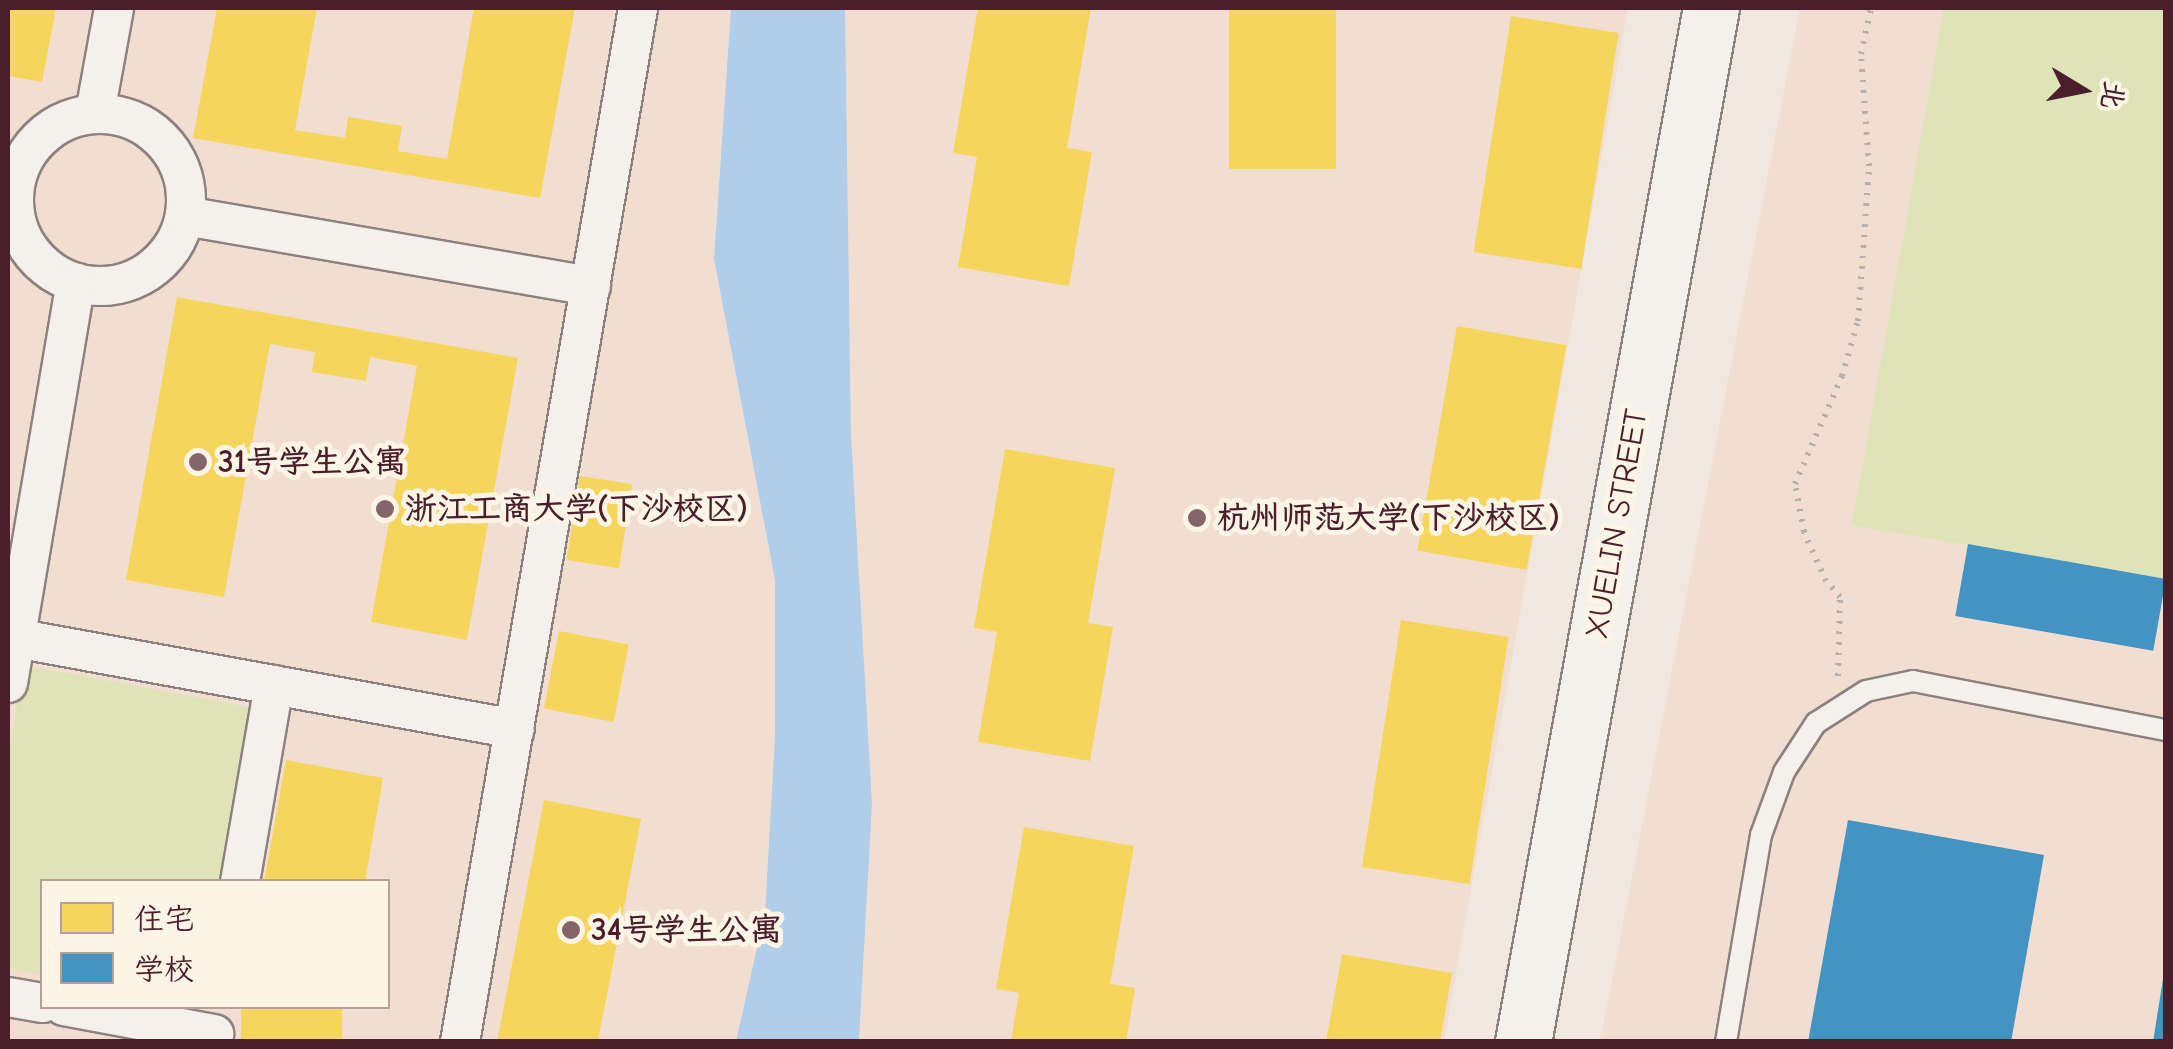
<!DOCTYPE html>
<meta charset="utf-8">
<style>
body{margin:0}
#map{position:relative;width:2173px;height:1049px;overflow:hidden;background:#f0e7df;font-family:"Comic Neue","LXGW WenKai TC",sans-serif}
div>[style]{position:absolute}
[style*='--x']{left:calc(var(--x)*1px);top:calc(var(--y)*1px);width:calc(var(--w)*1px);rotate:calc(var(--a)*1deg)}
.built>*{inset:0;background:#f2ded1}
.green>*{inset:0;background:#dee4b7}
.water>*{inset:0;background:#b0cdea}
.homes>*{inset:0;background:#f6d55c;transform-origin:0 0}
.schools>*{inset:0;background:#4393c3;transform-origin:0 0}
.path>*{height:6px;margin-top:-3px;transform-origin:0;background:repeating-linear-gradient(90deg,#b7afac 0 2.5px,transparent 0 10.5px)}
.roads{filter:drop-shadow(2px 0 #8d817f) drop-shadow(-2px 0 #8d817f) drop-shadow(0 2px #8d817f) drop-shadow(0 -2px #8d817f)}
.service>*{height:20px;margin:-10px;padding:0 10px;transform-origin:10px;border-radius:10px;background:#f4f0ea}
.minor>*{height:38px;margin:-19px;padding:0 19px;transform-origin:19px;border-radius:19px;background:#f4f0ea}
.minor>.ring{margin:-19px;padding:0;box-sizing:content-box;background:none;border:38px solid #f4f0ea;border-radius:50%}
.secondary>*{height:55px;margin:-27.5px;padding:0 27.5px;transform-origin:27.5px;border-radius:27.5px;background:#f4f0ea}
.dots>*{width:28px;height:28px;translate:-50% -50%;box-sizing:border-box;border:5px solid #fcf5e5;border-radius:50%}
span{translate:-50% -50%;white-space:nowrap;text-align:center;line-height:1.15;-webkit-text-stroke:10px #fcf5e5;paint-order:stroke}
.poi-label{font-size:32px;color:#4a1f2b;font-weight:700}
.left{translate:0 -50%;text-align:left}
.street-label{font-size:32px;color:#4a1f2b}
.frame{position:absolute;inset:0;border:10px solid #4a1f2b;pointer-events:none}
.legend{position:absolute;left:40px;top:879px;width:350px;height:130px;box-sizing:border-box;background:#fcf5e5;border:2px solid #b59f9b;margin:0;padding:12px 18px;list-style:none;font-size:30px;color:#4a1f2b}
.legend li{display:flex;align-items:center;gap:20px;height:50px}
.legend b{width:50px;border:2px solid #b59f9b}
.north{position:absolute;left:2033px;top:40px;width:100px;height:100px;-webkit-text-stroke:8px #fcf5e5;paint-order:stroke;rotate:100deg;font-size:28px;font-weight:700;line-height:40px;text-align:center;color:#4a1f2b}
.north::after{content:'';display:block;margin:auto;width:35px;height:45px;background:#4a1f2b;clip-path:polygon(50% 0,100% 100%,50% 72%,0 100%)}
</style>
<div id="map">
<div class="built">
<div style="clip-path:polygon(evenodd,8px 8px,731px 8px,714px 259px,775px 580px,775px 737px,765px 913px,736px 1041px,8px 1041px,8px 8px,42px 882px,388px 882px,388px 1006px,42px 1006px,42px 882px)"></div>
<div style="clip-path:polygon(845px 8px,1628px 8px,1444px 1041px,859px 1041px,872px 804px,851px 434px)"></div>
<div style="clip-path:polygon(1800px 8px,2165px 8px,2165px 1041px,1600px 1042px)"></div>
</div>
<div class="green">
<div style="clip-path:polygon(1944px 8px,2165px 8px,2165px 579px,1852px 525px)"></div>
<div style="clip-path:polygon(24px 665px,259px 709px,227px 881px,42px 882px,42px 975px,8px 968px,8px 758px)"></div>
</div>
<div class="water">
<div style="clip-path:polygon(731px 8px,845px 8px,851px 434px,872px 804px,859px 1041px,736px 1041px,765px 913px,775px 737px,775px 580px,714px 259px)"></div>
</div>
<div class="homes">
<div style="clip-path:polygon(8px 8px,56px 8px,42px 82px,8px 76px)"></div>
<div style="clip-path:polygon(217px 8px,317px 8px,295px 130px,345px 138px,348px 117px,402px 126px,398px 151px,447px 159px,474px 8px,575px 8px,540px 198px,193px 138px)"></div>
<div style="clip-path:polygon(978px 8px,1091px 8px,1067px 148px,1092px 152px,1069px 286px,958px 267px,977px 157px,953px 153px)"></div>
<div style="left:1229px;top:8px;width:107px;height:161px"></div>
<div style="left:1511px;top:16px;width:109px;height:239px;rotate:9deg"></div>
<div style="clip-path:polygon(177px 297px,518px 358px,467px 640px,371px 622px,417px 366px,370px 357px,366px 381px,312px 372px,315px 352px,270px 344px,224px 597px,126px 580px)"></div>
<div style="left:1457px;top:326px;width:111px;height:228px;rotate:10deg"></div>
<div style="clip-path:polygon(1005px 449px,1115px 468px,1088px 623px,1113px 627px,1090px 761px,978px 742px,997px 632px,974px 628px)"></div>
<div style="left:580px;top:476px;width:53px;height:85px;rotate:9deg"></div>
<div style="left:1401px;top:620px;width:109px;height:250px;rotate:9deg"></div>
<div style="left:559px;top:631px;width:71px;height:79px;rotate:11deg"></div>
<div style="clip-path:polygon(286px 760px,383px 778px,365px 882px,264px 882px)"></div>
<div style="left:544px;top:800px;width:99px;height:246px;rotate:11deg"></div>
<div style="clip-path:polygon(1024px 827px,1134px 846px,1110px 984px,1135px 988px,1126px 1042px,1011px 1042px,1019px 993px,996px 989px)"></div>
<div style="clip-path:polygon(1342px 954px,1452px 973px,1440px 1042px,1326px 1042px)"></div>
<div style="left:241px;top:1006px;width:101px;height:36px"></div>
</div>
<div class="schools">
<div style="left:1968px;top:544px;width:201px;height:73px;rotate:10deg"></div>
<div style="clip-path:polygon(1848px 820px,2044px 855px,2011px 1042px,1808px 1042px)"></div>
<div style="clip-path:polygon(2163px 979px,2166px 1042px,2153px 1042px)"></div>
</div>
<div class="path">
<div style="--x:1838;--y:676;--w:79;--a:-88.5"></div>
<div style="--x:1840;--y:597;--w:21;--a:-131"></div>
<div style="--x:1826;--y:581;--w:54;--a:-114.2"></div>
<div style="--x:1804;--y:532;--w:49;--a:-100.6"></div>
<div style="--x:1795;--y:484;--w:118;--a:-66.5"></div>
<div style="--x:1842;--y:376;--w:57;--a:-73.8"></div>
<div style="--x:1858;--y:321;--w:155;--a:-85.9"></div>
<div style="--x:1869;--y:166;--w:112;--a:-94.1"></div>
<div style="--x:1861;--y:54;--w:47;--a:-77.7"></div>
</div>
<div class="roads">
<div class="service">
<div style="--x:1726;--y:1042;--w:210;--a:-80.4"></div>
<div style="--x:1761;--y:835;--w:67;--a:-69.9"></div>
<div style="--x:1784;--y:772;--w:59;--a:-56.9"></div>
<div style="--x:1816;--y:723;--w:59;--a:-32.6"></div>
<div style="--x:1866;--y:691;--w:48;--a:-12"></div>
<div style="--x:1913;--y:681;--w:258;--a:11"></div>
</div>
<div class="minor">
<div style="--x:95;--y:113;--w:107;--a:-79.7"></div>
<div class="ring" style="left:14px;top:114px;width:134px;height:134px"></div>
<div style="--x:185;--y:216;--w:412;--a:9.8"></div>
<div style="--x:15;--y:638;--w:508;--a:10.31"></div>
<div style="--x:8;--y:683;--w:406;--a:-80.4"></div>
<div style="--x:240;--y:882;--w:200;--a:-80.2"></div>
<div style="--x:8;--y:997;--w:35;--a:10"></div>
<div style="--x:64;--y:1006;--w:153;--a:10.6"></div>
<div style="--x:460;--y:1042;--w:1049;--a:-80.23"></div>
</div>
<div class="secondary">
<div style="--x:1523;--y:1042;--w:1051;--a:-79.7"></div>
</div>
</div>
<div class="dots">
<div style="left:198px;top:462px;background:#84656a"></div>
<div style="left:385px;top:509px;background:#84656a"></div>
<div style="left:1197px;top:518px;background:#84656a"></div>
<div style="left:571px;top:930px;background:#84656a"></div>
</div>
<div class="poi-label">
<span class="left" style="left:218px;top:462px">31号学生公寓</span>
<span class="left" style="left:405px;top:509px">浙江工商大学(下沙校区)</span>
<span class="left" style="left:1217px;top:518px">杭州师范大学(下沙校区)</span>
<span class="left" style="left:591px;top:930px">34号学生公寓</span>
</div>
<div class="street-label">
<span style="left:1617px;top:524px;rotate:-80deg">XUELIN STREET</span>
</div>
<div class="frame"></div>
<ul class="legend">
<li><b style="height:28px;background:#f6d55c"></b>住宅</li>
<li><b style="height:28px;background:#4393c3"></b>学校</li>
</ul>
<div class="north">北</div>
</div>
